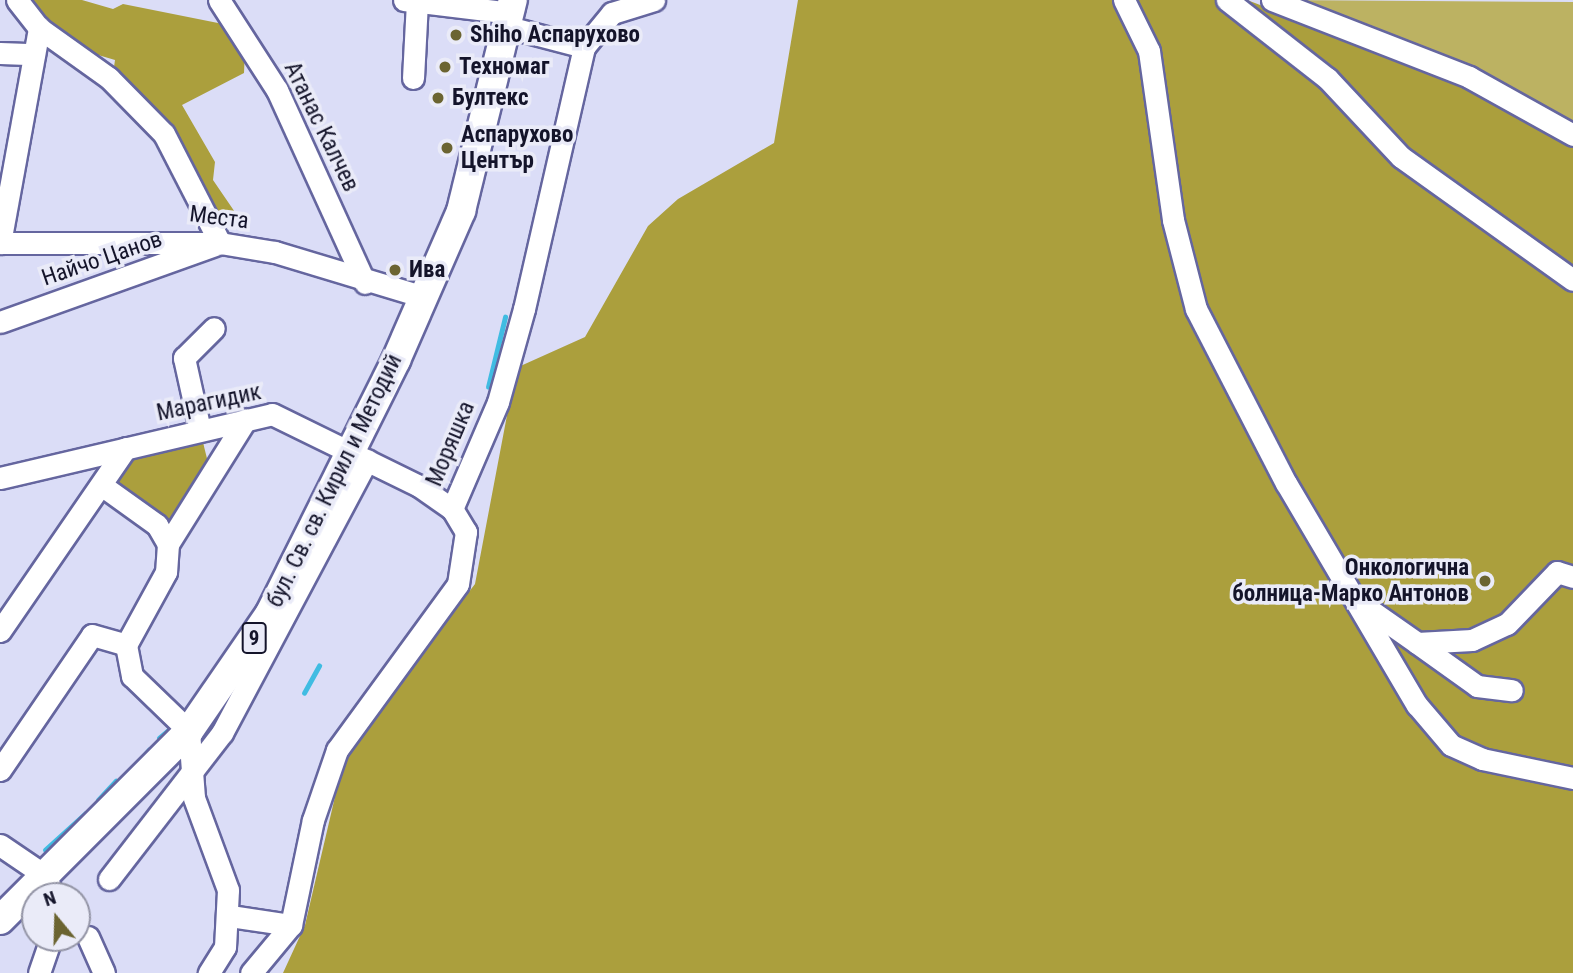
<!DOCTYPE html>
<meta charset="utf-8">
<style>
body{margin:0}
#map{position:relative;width:1573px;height:973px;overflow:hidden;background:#dbddf7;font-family:"Roboto Condensed",sans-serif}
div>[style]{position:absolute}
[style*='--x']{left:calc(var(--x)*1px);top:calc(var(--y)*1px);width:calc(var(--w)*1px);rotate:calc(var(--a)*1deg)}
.green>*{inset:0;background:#bcb262}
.forest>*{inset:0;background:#ab9f3d}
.stream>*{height:4.5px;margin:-2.25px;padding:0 2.25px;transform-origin:2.25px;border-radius:2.25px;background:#40bce2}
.roads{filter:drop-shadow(2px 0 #65669f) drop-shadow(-2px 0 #65669f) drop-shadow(0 2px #65669f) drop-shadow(0 -2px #65669f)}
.minor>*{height:21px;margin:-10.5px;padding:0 10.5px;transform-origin:10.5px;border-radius:10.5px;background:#fff}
.major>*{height:28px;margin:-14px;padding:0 14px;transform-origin:14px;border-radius:14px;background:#fff}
.dots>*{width:19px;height:19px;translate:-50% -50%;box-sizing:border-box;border:4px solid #eaebf8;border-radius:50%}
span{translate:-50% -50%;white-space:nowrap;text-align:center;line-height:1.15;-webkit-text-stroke:7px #eaebf8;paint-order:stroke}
.shield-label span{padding:2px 5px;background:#eaebf8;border:2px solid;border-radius:5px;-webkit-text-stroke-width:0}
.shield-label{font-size:21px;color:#14142a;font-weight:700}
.poi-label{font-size:23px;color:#14142a;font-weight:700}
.left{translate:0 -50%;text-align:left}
.right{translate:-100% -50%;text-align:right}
.street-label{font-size:23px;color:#14142a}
.north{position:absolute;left:21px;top:882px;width:70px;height:70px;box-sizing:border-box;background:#eaebf8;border:2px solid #9495a6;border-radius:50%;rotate:341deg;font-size:19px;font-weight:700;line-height:28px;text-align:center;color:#14142a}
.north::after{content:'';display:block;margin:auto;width:24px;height:32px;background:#6b6431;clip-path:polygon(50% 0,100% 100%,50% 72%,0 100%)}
</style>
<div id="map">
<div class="green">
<div style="clip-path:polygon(1281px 0,1573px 2px,1573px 123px,1273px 11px)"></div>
</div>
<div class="forest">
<div style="clip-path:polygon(25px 0,82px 0,113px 9px,123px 4px,228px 25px,245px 49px,244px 73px,182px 105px,215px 162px,213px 180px,241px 221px,229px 228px,221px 223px,113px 74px,115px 60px,88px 52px)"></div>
<div style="clip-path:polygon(798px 0,1247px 0,1573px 123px,1573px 973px,283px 973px,305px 925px,345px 754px,475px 584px,516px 368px,585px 337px,648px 226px,678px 199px,774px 143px)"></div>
<div style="clip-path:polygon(200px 430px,211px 475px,168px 544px,104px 487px,126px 448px)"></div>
</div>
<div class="stream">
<div style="--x:488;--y:387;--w:72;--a:-76.3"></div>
<div style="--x:304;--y:693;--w:31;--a:-61"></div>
<div style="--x:159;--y:738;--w:17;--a:-40"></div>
<div style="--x:134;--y:767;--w:23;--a:-49"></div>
<div style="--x:98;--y:800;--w:26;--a:-47"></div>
<div style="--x:45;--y:850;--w:55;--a:-42.1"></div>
</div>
<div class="roads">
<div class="minor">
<div style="--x:17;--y:0;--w:36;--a:52"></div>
<div style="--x:39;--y:28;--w:86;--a:35.5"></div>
<div style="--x:109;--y:78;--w:78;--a:45.5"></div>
<div style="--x:164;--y:134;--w:123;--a:62.8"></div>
<div style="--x:219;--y:0;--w:107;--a:57.2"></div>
<div style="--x:277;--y:90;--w:212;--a:65.5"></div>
<div style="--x:404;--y:0;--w:108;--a:6.9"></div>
<div style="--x:1124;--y:0;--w:57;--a:63.9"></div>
<div style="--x:1149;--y:51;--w:171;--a:81.9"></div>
<div style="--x:1173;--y:220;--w:92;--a:75.5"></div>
<div style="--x:1196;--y:309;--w:196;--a:62.7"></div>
<div style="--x:1286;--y:483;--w:258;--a:59.5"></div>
<div style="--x:1417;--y:705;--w:52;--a:49.6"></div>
<div style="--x:1451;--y:745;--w:34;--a:24"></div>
<div style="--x:1482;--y:759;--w:93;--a:11.8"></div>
<div style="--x:1227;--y:0;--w:127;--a:38"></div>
<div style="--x:1327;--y:78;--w:108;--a:46.9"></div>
<div style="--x:1401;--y:157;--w:211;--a:35.6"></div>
<div style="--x:1272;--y:0;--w:212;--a:21.3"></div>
<div style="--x:1469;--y:77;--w:119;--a:29.1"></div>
<div style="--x:508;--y:27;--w:79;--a:14.7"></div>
<div style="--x:0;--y:53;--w:34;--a:2"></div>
<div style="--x:413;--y:78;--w:77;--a:-87"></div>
<div style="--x:0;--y:243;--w:220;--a:0"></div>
<div style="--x:220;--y:243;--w:56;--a:9.3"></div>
<div style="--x:275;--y:252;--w:156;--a:16.8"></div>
<div style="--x:0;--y:243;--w:219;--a:-79.7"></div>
<div style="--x:0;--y:322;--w:228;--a:-19.7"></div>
<div style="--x:200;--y:430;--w:74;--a:-102.5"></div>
<div style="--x:184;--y:358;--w:42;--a:-45"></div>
<div style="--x:0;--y:478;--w:279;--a:-13.2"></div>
<div style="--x:272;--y:414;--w:164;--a:26.1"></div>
<div style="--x:419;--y:486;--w:40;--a:34.9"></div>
<div style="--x:104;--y:487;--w:65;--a:35.6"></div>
<div style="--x:157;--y:525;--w:22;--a:60"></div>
<div style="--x:168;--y:544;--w:28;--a:94"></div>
<div style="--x:166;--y:572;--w:83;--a:118.7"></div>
<div style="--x:126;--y:645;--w:32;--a:79"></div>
<div style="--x:132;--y:676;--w:79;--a:44"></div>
<div style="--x:189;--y:731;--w:67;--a:85.7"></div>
<div style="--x:194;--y:798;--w:98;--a:69.7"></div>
<div style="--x:228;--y:890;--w:57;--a:93"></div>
<div style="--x:225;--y:947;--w:31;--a:122"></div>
<div style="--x:168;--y:544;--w:147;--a:-58"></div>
<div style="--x:1363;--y:605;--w:66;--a:35.1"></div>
<div style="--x:1417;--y:643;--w:55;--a:-3.1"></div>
<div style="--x:1472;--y:640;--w:38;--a:-25"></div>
<div style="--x:1507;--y:624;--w:72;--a:-46.1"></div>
<div style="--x:1557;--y:572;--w:17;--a:17"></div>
<div style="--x:0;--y:631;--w:222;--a:-55.5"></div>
<div style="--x:1417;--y:643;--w:74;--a:35.6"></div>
<div style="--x:1477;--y:686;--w:35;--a:7"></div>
<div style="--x:0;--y:770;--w:163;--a:-55.7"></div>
<div style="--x:92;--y:635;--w:35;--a:16"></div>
<div style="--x:0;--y:845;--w:57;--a:34.2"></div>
<div style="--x:47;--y:877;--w:20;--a:75"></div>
<div style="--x:109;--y:879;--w:185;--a:-52.3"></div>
<div style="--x:222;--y:733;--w:309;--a:-62"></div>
<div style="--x:230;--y:916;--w:62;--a:8.4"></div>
<div style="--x:291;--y:925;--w:107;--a:-78.2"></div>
<div style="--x:313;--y:820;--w:74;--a:-71.1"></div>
<div style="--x:337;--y:750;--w:205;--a:-53.9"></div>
<div style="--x:458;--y:584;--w:53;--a:-81.3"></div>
<div style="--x:466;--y:532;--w:27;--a:-121"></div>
<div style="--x:452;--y:509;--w:116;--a:-66.7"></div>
<div style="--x:498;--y:402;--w:97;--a:-74.4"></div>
<div style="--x:524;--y:309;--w:269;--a:-77.1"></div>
<div style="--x:584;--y:47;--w:44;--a:-50.5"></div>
<div style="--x:612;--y:13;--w:44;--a:-17.2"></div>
<div style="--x:88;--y:937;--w:39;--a:66"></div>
<div style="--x:39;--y:973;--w:37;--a:-71"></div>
<div style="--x:251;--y:973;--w:62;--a:-50.2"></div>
</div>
<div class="major">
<div style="--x:0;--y:920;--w:267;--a:-45"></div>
<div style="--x:189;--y:731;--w:143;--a:-55.5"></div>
<div style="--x:270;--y:613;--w:283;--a:-63.5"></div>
<div style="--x:396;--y:360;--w:163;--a:-66.4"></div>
<div style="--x:461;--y:211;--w:217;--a:-76.2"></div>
</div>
</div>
<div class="dots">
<div style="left:456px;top:35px;background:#6b6431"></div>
<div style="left:445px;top:67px;background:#6b6431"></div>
<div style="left:438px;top:98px;background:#6b6431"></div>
<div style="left:447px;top:148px;background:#6b6431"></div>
<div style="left:395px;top:270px;background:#6b6431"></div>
<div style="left:1485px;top:581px;background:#6b6431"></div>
</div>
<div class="shield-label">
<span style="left:254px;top:638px">9</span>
</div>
<div class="poi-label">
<span class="left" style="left:470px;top:35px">Shiho Аспарухово</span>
<span class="left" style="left:459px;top:67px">Техномаг</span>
<span class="left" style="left:452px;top:98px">Бултекс</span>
<span class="left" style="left:461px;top:148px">Аспарухово<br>Център</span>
<span class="left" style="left:409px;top:270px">Ива</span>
<span class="right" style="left:1469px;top:581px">Онкологична<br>болница-Марко Антонов</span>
</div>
<div class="street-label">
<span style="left:321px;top:127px;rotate:64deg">Атанас Калчев</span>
<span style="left:219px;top:218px;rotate:7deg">Места</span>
<span style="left:102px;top:259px;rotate:-19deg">Найчо Цанов</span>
<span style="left:209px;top:403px;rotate:-12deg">Марагидик</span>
<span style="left:451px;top:444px;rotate:-67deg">Моряшка</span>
<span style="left:335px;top:481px;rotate:-64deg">бул. Св. св. Кирил и Методий</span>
</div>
<div class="north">N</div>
</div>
